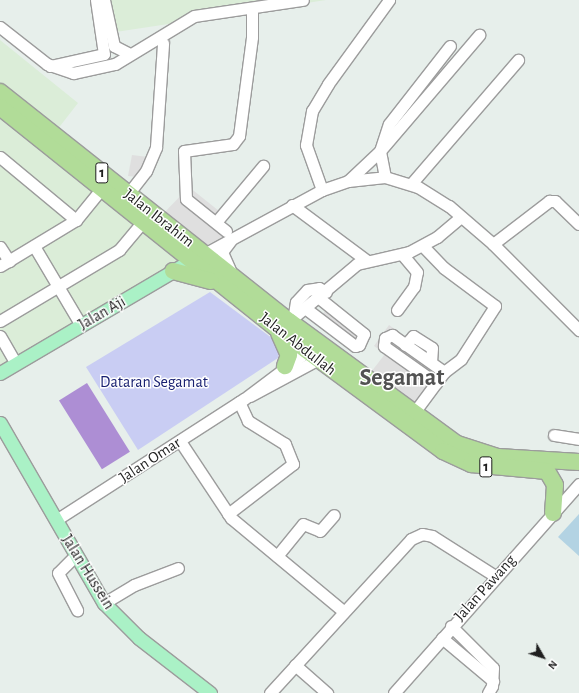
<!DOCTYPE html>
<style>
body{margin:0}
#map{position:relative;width:579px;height:693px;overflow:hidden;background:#e7efeb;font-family:"Alegreya Sans",sans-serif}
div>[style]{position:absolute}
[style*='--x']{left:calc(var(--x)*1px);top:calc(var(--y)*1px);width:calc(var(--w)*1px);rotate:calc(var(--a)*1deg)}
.commercial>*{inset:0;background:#dbedd8}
.grass>*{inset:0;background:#b3d3e3}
.park>*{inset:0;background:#c9cdf3}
.pitch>*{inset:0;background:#ad8ed4;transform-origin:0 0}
.parking>*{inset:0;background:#dfdfdf;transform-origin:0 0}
.roads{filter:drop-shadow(1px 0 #9c9c9c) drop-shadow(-1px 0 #9c9c9c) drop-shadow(0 1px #9c9c9c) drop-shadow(0 -1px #9c9c9c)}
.minor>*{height:11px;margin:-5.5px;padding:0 5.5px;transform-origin:5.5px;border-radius:5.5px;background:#fff}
.major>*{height:13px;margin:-6.5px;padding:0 6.5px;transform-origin:6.5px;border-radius:6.5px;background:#aaf1c6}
.highway>*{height:16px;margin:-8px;padding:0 8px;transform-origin:8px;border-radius:8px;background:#b1dc98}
span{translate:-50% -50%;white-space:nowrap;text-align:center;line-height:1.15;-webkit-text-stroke:3px #fff;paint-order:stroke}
.shield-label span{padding:1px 3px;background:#fff;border:1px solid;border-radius:3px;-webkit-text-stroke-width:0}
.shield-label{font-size:15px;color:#1f1f1f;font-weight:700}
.street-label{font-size:16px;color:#1f1f1f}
.park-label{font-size:16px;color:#192171}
.town-label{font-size:24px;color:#525252;font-weight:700}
.north{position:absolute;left:523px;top:637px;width:40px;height:40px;-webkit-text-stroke:3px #fff;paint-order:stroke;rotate:129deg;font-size:11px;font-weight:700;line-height:16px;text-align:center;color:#1f1f1f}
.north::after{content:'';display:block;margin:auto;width:14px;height:18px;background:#1f1f1f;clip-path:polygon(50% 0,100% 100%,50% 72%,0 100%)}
</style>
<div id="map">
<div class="commercial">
<div style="clip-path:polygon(102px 0,326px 0,109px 33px)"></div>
<div style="clip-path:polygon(0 40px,78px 103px,57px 130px,0 85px)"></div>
<div style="clip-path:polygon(0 113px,184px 259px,0 367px)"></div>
</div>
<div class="grass">
<div style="clip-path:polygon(579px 514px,579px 556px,558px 537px)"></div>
</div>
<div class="park">
<div style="clip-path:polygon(210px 292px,280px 344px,278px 358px,138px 450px,86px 367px)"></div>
</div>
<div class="pitch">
<div style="left:87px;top:383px;width:81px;height:33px;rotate:58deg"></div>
</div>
<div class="parking">
<div style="clip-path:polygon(132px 155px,148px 157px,137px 177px,128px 176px)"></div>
<div style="clip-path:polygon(189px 187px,219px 211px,225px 236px,203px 247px,162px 215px)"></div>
<div style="left:325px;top:311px;width:41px;height:16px;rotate:36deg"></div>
<div style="clip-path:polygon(389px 325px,445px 366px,413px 409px,368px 376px,385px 354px,374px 346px)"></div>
</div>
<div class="roads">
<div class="minor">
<div style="--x:104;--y:0;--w:47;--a:77.7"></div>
<div style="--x:114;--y:46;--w:18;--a:27"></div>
<div style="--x:0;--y:27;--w:60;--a:38.2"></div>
<div style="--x:47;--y:64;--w:28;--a:19"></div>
<div style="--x:73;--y:73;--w:43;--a:-12.1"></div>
<div style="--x:115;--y:64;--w:92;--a:-31.3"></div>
<div style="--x:194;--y:16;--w:110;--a:-8.4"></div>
<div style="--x:50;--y:66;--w:55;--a:-12.5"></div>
<div style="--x:104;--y:54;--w:55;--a:-98.4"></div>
<div style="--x:0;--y:157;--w:99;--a:39.7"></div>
<div style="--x:385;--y:177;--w:26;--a:-101"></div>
<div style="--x:380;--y:151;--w:153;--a:-49.5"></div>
<div style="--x:348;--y:181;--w:44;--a:-43.2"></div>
<div style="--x:380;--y:151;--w:28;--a:-72"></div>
<div style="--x:389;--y:124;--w:99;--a:-52"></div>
<div style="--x:411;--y:184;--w:164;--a:-49.2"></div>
<div style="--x:322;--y:190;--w:48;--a:-109.6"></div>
<div style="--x:306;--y:145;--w:35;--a:-80"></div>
<div style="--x:312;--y:111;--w:31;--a:-59"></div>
<div style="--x:328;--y:84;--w:104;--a:-54"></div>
<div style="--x:128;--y:194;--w:29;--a:-52"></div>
<div style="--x:146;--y:171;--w:26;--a:-67"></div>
<div style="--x:156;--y:147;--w:104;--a:-86.1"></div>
<div style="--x:292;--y:205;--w:92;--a:36.6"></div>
<div style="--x:217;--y:221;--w:72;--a:-50.1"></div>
<div style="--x:226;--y:231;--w:51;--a:-141.3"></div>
<div style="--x:186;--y:199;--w:48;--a:-92.4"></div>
<div style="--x:184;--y:151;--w:49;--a:-8.1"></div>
<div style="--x:233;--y:144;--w:10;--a:-53"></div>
<div style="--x:239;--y:136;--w:100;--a:-82.5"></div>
<div style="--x:252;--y:37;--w:29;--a:-90"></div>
<div style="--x:493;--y:244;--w:71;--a:-37.5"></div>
<div style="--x:549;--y:201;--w:6;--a:0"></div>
<div style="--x:555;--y:201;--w:33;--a:44"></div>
<div style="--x:34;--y:246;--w:92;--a:59.3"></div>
<div style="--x:0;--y:247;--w:17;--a:57"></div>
<div style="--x:204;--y:254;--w:134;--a:-28.5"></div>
<div style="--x:322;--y:190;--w:28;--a:-19"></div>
<div style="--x:348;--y:181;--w:37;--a:-6"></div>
<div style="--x:385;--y:177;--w:34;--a:17"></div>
<div style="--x:418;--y:187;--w:36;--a:32"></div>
<div style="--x:449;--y:206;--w:58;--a:40.8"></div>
<div style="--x:493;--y:244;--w:122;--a:45"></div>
<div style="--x:0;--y:266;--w:89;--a:-31.2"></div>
<div style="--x:76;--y:220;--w:40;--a:-51"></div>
<div style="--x:230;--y:270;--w:20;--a:-114"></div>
<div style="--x:222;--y:252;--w:15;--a:-53"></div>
<div style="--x:305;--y:308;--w:63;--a:37.2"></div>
<div style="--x:355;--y:346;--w:4;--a:-14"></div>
<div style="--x:359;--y:345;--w:12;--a:-66"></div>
<div style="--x:364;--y:334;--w:58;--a:-141.3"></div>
<div style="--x:397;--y:310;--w:29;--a:-54"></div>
<div style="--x:414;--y:287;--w:15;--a:-79"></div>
<div style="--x:417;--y:272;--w:23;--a:-130"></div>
<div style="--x:294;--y:314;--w:12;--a:-81"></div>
<div style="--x:296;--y:302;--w:16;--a:-47"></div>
<div style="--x:307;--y:290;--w:12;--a:-9"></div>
<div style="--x:319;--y:288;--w:8;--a:30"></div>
<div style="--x:0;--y:321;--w:139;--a:-30.8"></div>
<div style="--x:119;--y:250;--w:38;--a:-50"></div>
<div style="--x:289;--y:321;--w:89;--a:-40"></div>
<div style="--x:357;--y:264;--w:53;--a:-13"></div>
<div style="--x:409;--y:252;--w:32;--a:-28"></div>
<div style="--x:437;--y:237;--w:31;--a:-40"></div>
<div style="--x:0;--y:336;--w:32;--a:60"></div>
<div style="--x:405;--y:345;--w:12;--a:-48"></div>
<div style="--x:413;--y:336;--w:22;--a:32"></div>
<div style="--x:432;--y:348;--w:14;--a:94"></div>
<div style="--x:436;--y:383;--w:64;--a:-144.6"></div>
<div style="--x:384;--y:346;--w:8;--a:-83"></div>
<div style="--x:385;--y:338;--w:8;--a:-23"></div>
<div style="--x:392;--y:335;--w:64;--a:35.4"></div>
<div style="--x:250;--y:396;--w:84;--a:-28.4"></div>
<div style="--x:410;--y:418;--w:57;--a:-53.5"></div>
<div style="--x:444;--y:372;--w:21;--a:-37"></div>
<div style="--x:461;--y:359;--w:63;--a:-57.3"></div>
<div style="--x:495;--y:306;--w:64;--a:-143.3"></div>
<div style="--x:444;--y:268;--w:30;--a:-134"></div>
<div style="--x:554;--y:435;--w:25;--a:9"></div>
<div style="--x:180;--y:441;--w:92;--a:56.5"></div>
<div style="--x:231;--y:518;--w:146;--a:39.7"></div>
<div style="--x:228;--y:514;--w:82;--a:-37.6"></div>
<div style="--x:293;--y:464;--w:22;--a:-112"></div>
<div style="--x:285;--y:444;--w:44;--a:-148.1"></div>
<div style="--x:248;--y:421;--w:21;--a:-115"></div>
<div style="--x:56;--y:520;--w:224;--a:-32.8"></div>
<div style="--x:244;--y:399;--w:85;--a:-36.9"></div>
<div style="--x:76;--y:555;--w:25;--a:135"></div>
<div style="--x:58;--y:573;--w:42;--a:62.8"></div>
<div style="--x:277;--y:556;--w:41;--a:-50.9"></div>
<div style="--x:303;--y:524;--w:18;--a:22"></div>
<div style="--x:320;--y:531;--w:21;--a:-49"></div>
<div style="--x:104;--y:603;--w:35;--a:-31"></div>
<div style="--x:134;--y:585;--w:47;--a:-21.1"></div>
<div style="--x:451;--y:626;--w:59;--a:45"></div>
<div style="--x:493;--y:668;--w:18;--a:93"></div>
<div style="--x:492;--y:686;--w:8;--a:120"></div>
<div style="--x:442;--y:638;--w:67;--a:40.1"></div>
<div style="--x:295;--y:665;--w:43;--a:41.2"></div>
<div style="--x:270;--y:693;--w:209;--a:-47.5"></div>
<div style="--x:411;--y:539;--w:12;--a:-24"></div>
<div style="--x:422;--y:534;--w:10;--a:11"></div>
<div style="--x:432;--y:536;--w:75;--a:32.4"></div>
<div style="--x:394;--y:693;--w:279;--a:-48.5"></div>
</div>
<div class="major">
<div style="--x:0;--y:373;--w:211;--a:-30.5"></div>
<div style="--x:0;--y:423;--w:208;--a:60"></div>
<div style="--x:104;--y:603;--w:49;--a:45"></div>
<div style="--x:139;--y:638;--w:90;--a:37.8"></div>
</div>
<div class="highway">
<div style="--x:0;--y:92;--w:369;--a:38.4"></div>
<div style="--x:289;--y:321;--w:208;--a:36.2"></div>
<div style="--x:457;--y:444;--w:43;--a:17.6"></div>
<div style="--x:498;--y:457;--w:81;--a:3.5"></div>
<div style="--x:0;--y:107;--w:352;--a:38.7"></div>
<div style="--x:275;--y:327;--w:209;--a:36.4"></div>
<div style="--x:443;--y:451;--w:31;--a:25"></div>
<div style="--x:471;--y:464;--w:76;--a:5.3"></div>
<div style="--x:173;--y:271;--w:39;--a:15"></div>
<div style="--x:279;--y:333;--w:24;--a:66"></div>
<div style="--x:289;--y:355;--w:12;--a:110"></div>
<div style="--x:547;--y:471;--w:16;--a:60"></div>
<div style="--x:555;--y:485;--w:28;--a:94"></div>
</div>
</div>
<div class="shield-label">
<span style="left:102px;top:173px">1</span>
<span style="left:486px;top:467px">1</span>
</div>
<div class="street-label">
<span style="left:159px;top:218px;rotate:38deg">Jalan Ibrahim</span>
<span style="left:102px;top:313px;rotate:-30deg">Jalan Aji</span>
<span style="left:298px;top:344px;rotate:38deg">Jalan Abdullah</span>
<span style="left:150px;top:460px;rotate:-33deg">Jalan Omar</span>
<span style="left:88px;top:572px;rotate:58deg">Jalan Hussein</span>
<span style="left:485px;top:588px;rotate:-48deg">Jalan Pawang</span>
</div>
<div class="park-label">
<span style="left:154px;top:382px">Dataran Segamat</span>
</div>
<div class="town-label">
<span style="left:402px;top:379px">Segamat</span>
</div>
<div class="north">N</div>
</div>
